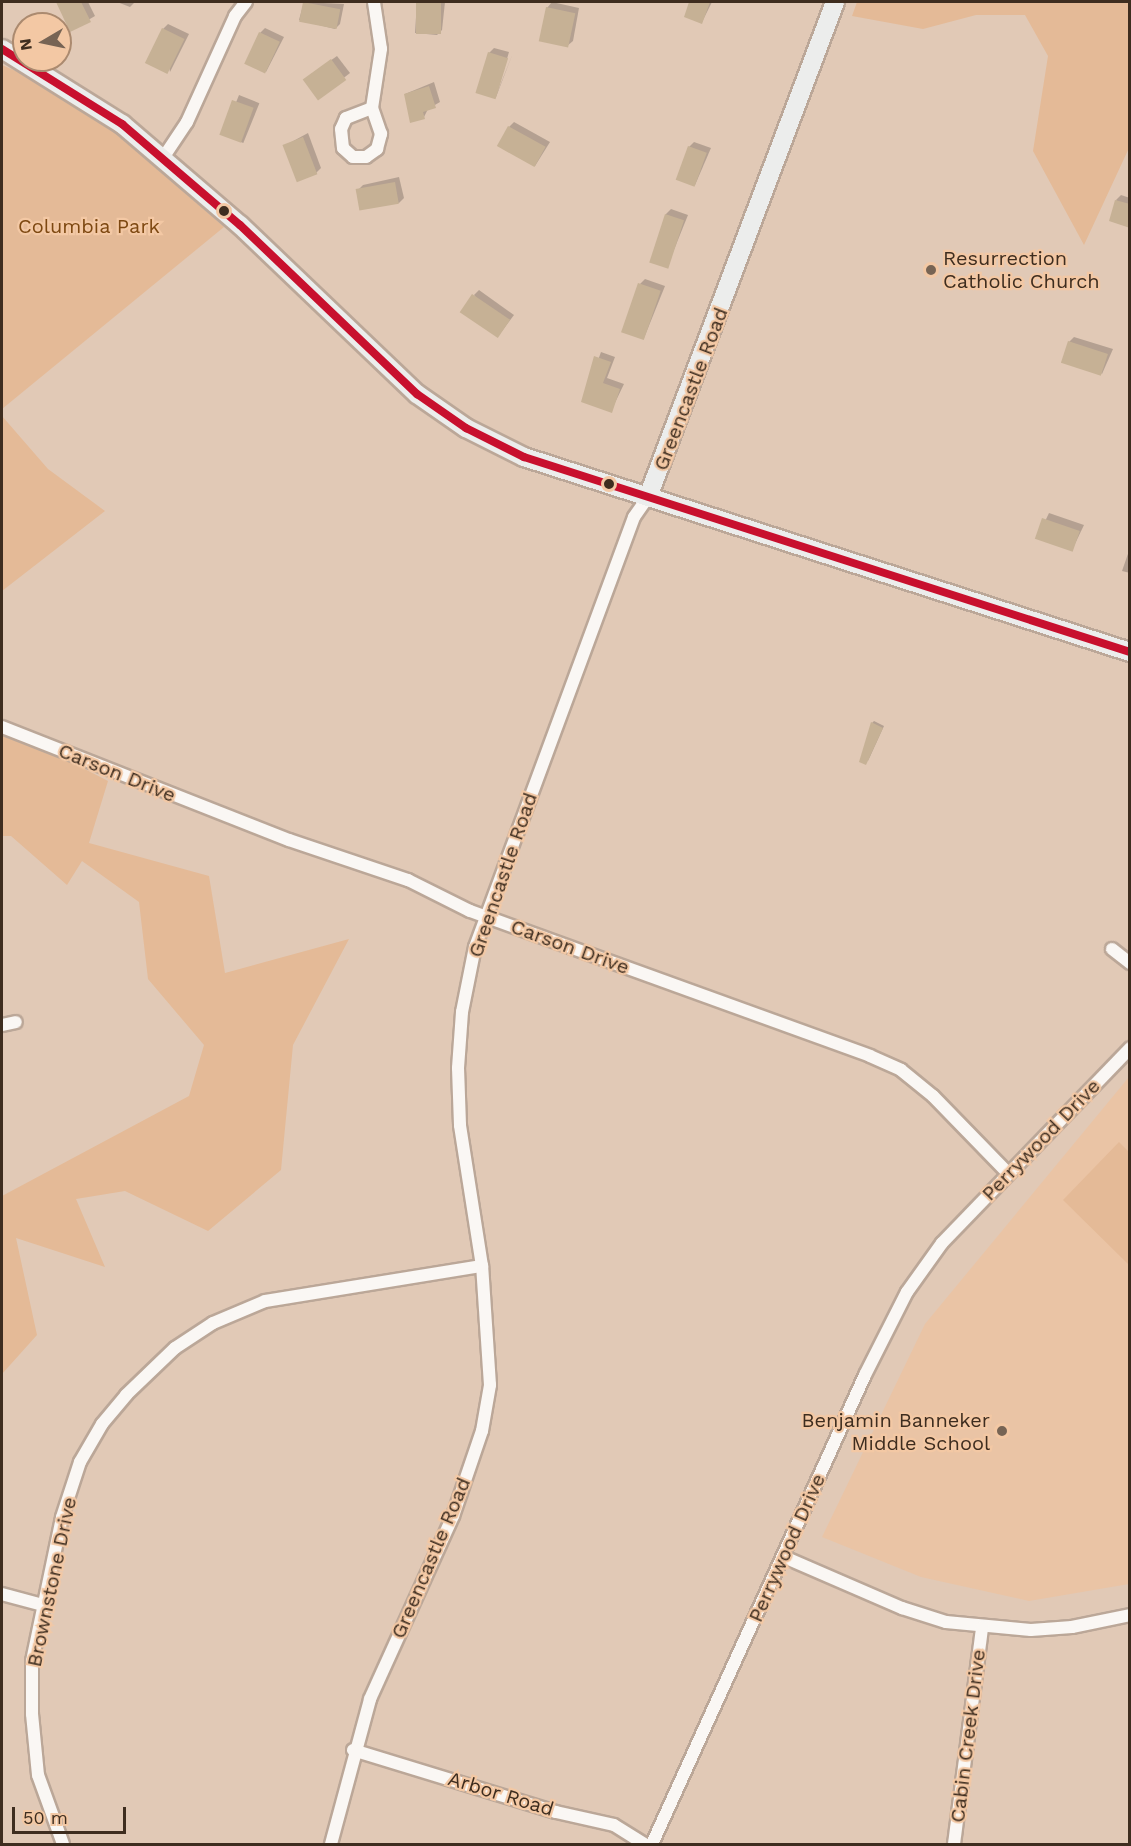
<!DOCTYPE html>
<style>
body{margin:0}
#map{position:relative;width:1131px;height:1846px;overflow:hidden;background:#e1c9b6;font-family:"Work Sans",sans-serif}
div>[style]{position:absolute}
[style*='--x']{left:calc(var(--x)*1px);top:calc(var(--y)*1px);width:calc(var(--w)*1px);rotate:calc(var(--a)*1deg)}
.built>*{inset:0;background:#eac4a5}
.green>*{inset:0;background:#e4ba97}
.shadow>*{inset:0;background:#0003;transform-origin:0 0}
.building>*{inset:0;background:#c6b195;transform-origin:0 0}
.roads{filter:drop-shadow(2px 0 #bba798) drop-shadow(-2px 0 #bba798) drop-shadow(0 2px #bba798) drop-shadow(0 -2px #bba798)}
.street>*{height:12px;margin:-6px;padding:0 6px;transform-origin:6px;border-radius:6px;background:#faf7f4}
.secondary>*{height:18px;margin:-9px;padding:0 9px;transform-origin:9px;border-radius:9px;background:#ecedec}
.bus-1>*{height:8px;margin:-4px;padding:0 4px;transform-origin:4px;border-radius:4px;background:#c8102e}
.dots>*{width:16px;height:16px;translate:-50% -50%;box-sizing:border-box;border:3px solid #f3c8a4;border-radius:50%}
span{translate:-50% -50%;white-space:nowrap;text-align:center;line-height:1.15;-webkit-text-stroke:4.5px #f3c8a4;paint-order:stroke}
.park-label{font-size:20px;color:#7d4811}
.poi-label{font-size:20px;color:#3e2d1f}
.left{translate:0 -50%;text-align:left}
.right{translate:-100% -50%;text-align:right}
.street-label{font-size:20px;color:#3e2d1f}
.frame{position:absolute;inset:0;border:3px solid #3e2d1f;pointer-events:none}
.north{position:absolute;left:12px;top:12px;width:60px;height:60px;box-sizing:border-box;background:#f3c8a4;border:2px solid #ab8a6f;border-radius:50%;rotate:261deg;font-size:16px;font-weight:700;line-height:24px;text-align:center;color:#3e2d1f}
.north::after{content:'';display:block;margin:auto;width:21px;height:27px;background:#776454;clip-path:polygon(50% 0,100% 100%,50% 72%,0 100%)}
.scale{position:absolute;left:12px;top:1807px;width:114px;height:27px;box-sizing:border-box;border:3px solid #3e2d1f;border-top:0;padding-left:8px;font-size:18px;line-height:21px;white-space:nowrap;color:#3e2d1f;-webkit-text-stroke:4px #f3c8a4;paint-order:stroke}
</style>
<div id="map">
<div class="built">
<div style="clip-path:polygon(1129px 1077px,1129px 1584px,1029px 1601px,921px 1577px,822px 1537px,925px 1324px)"></div>
</div>
<div class="green">
<div style="clip-path:polygon(857px 2px,1129px 2px,1129px 148px,1084px 245px,1033px 151px,1048px 56px,1025px 15px,976px 15px,923px 29px,852px 16px)"></div>
<div style="clip-path:polygon(2px 65px,43px 83px,119px 135px,224px 227px,2px 409px)"></div>
<div style="clip-path:polygon(2px 416px,48px 469px,105px 511px,2px 591px)"></div>
<div style="clip-path:polygon(2px 726px,108px 781px,89px 843px,209px 876px,225px 973px,349px 939px,293px 1045px,281px 1170px,208px 1231px,125px 1191px,76px 1199px,105px 1267px,16px 1238px,37px 1335px,2px 1374px,2px 1196px,189px 1096px,204px 1045px,148px 979px,139px 902px,82px 861px,67px 885px,11px 836px,2px 836px)"></div>
<div style="clip-path:polygon(1119px 1142px,1129px 1152px,1129px 1265px,1063px 1200px)"></div>
</div>
<div class="shadow">
<div style="clip-path:polygon(58px 2px,88px 2px,95px 16px,71px 30px)"></div>
<div style="clip-path:polygon(117px 2px,135px 2px,130px 7px)"></div>
<div style="clip-path:polygon(304px 2px,344px 4px,340px 24px,335px 29px,299px 20px)"></div>
<div style="clip-path:polygon(417px 2px,445px 2px,442px 30px,437px 35px,415px 33px)"></div>
<div style="clip-path:polygon(552px 2px,579px 8px,573px 41px,567px 46px,547px 8px)"></div>
<div style="clip-path:polygon(691px 2px,712px 2px,702px 22px,685px 16px)"></div>
<div style="clip-path:polygon(168px 24px,189px 34px,170px 72px,163px 29px)"></div>
<div style="clip-path:polygon(265px 28px,284px 37px,266px 72px,260px 33px)"></div>
<div style="clip-path:polygon(494px 48px,509px 52px,497px 93px,513px 53px,496px 97px,489px 53px)"></div>
<div style="clip-path:polygon(337px 56px,350px 73px,318px 98px,310px 75px)"></div>
<div style="clip-path:polygon(434px 82px,440px 102px,428px 109px,424px 117px,405px 94px)"></div>
<div style="left:239px;top:95px;width:22px;height:43px;rotate:22deg"></div>
<div style="clip-path:polygon(514px 122px,550px 142px,535px 166px,509px 127px)"></div>
<div style="clip-path:polygon(308px 133px,321px 168px,316px 173px,284px 146px)"></div>
<div style="clip-path:polygon(694px 142px,711px 148px,695px 185px,689px 147px)"></div>
<div style="clip-path:polygon(399px 177px,404px 198px,399px 203px,358px 190px,363px 185px)"></div>
<div style="clip-path:polygon(1121px 195px,1130px 198px,1130px 226px,1116px 200px)"></div>
<div style="clip-path:polygon(671px 209px,688px 215px,667px 267px,666px 214px)"></div>
<div style="clip-path:polygon(645px 279px,665px 286px,644px 338px,640px 284px)"></div>
<div style="clip-path:polygon(479px 290px,514px 315px,502px 331px,474px 295px)"></div>
<div style="clip-path:polygon(1074px 337px,1113px 349px,1102px 374px,1069px 342px)"></div>
<div style="clip-path:polygon(601px 352px,615px 357px,607px 378px,624px 384px,611px 411px,583px 401px)"></div>
<div style="clip-path:polygon(1049px 513px,1084px 525px,1072px 550px,1037px 538px)"></div>
<div style="clip-path:polygon(1130px 548px,1130px 573px,1122px 571px)"></div>
<div style="clip-path:polygon(874px 721px,884px 726px,868px 761px,872px 723px)"></div>
</div>
<div class="building">
<div style="clip-path:polygon(56px 2px,81px 2px,91px 22px,70px 32px)"></div>
<div style="left:303px;top:2px;width:38px;height:20px;rotate:11deg"></div>
<div style="left:416px;top:2px;width:25px;height:32px"></div>
<div style="clip-path:polygon(689px 2px,710px 2px,702px 24px,684px 17px)"></div>
<div style="left:546px;top:7px;width:30px;height:35px;rotate:12deg"></div>
<div style="left:162px;top:28px;width:25px;height:39px;rotate:26deg"></div>
<div style="left:259px;top:32px;width:23px;height:35px;rotate:25deg"></div>
<div style="left:488px;top:52px;width:21px;height:43px;rotate:17deg"></div>
<div style="left:331px;top:59px;width:26px;height:35px;rotate:54deg"></div>
<div style="clip-path:polygon(429px 86px,436px 108px,423px 112px,425px 119px,410px 123px,404px 94px)"></div>
<div style="left:232px;top:100px;width:23px;height:37px;rotate:20deg"></div>
<div style="left:508px;top:126px;width:43px;height:23px;rotate:29deg"></div>
<div style="left:303px;top:137px;width:40px;height:22px;rotate:69deg"></div>
<div style="left:688px;top:146px;width:20px;height:36px;rotate:20deg"></div>
<div style="left:395px;top:182px;width:22px;height:40px;rotate:80deg"></div>
<div style="clip-path:polygon(1115px 200px,1130px 204px,1130px 228px,1109px 221px)"></div>
<div style="left:665px;top:214px;width:20px;height:51px;rotate:18deg"></div>
<div style="left:638px;top:283px;width:24px;height:52px;rotate:19deg"></div>
<div style="left:472px;top:294px;width:46px;height:22px;rotate:34deg"></div>
<div style="left:1068px;top:341px;width:42px;height:23px;rotate:18deg"></div>
<div style="clip-path:polygon(594px 356px,611px 362px,603px 383px,620px 389px,612px 413px,581px 402px)"></div>
<div style="left:1042px;top:518px;width:40px;height:22px;rotate:19deg"></div>
<div style="clip-path:polygon(871px 722px,883px 728px,866px 765px,859px 762px)"></div>
</div>
<div class="roads">
<div class="street">
<div style="--x:372;--y:108;--w:28;--a:159"></div>
<div style="--x:346;--y:118;--w:12;--a:114"></div>
<div style="--x:341;--y:129;--w:19;--a:84"></div>
<div style="--x:343;--y:148;--w:13;--a:42"></div>
<div style="--x:353;--y:157;--w:13;--a:0"></div>
<div style="--x:366;--y:157;--w:14;--a:-36"></div>
<div style="--x:377;--y:149;--w:16;--a:-75"></div>
<div style="--x:381;--y:134;--w:28;--a:-109"></div>
<div style="--x:372;--y:108;--w:60;--a:-81.3"></div>
<div style="--x:381;--y:49;--w:48;--a:-98.5"></div>
<div style="--x:163;--y:158;--w:43;--a:-56.3"></div>
<div style="--x:187;--y:122;--w:116;--a:-65.6"></div>
<div style="--x:235;--y:16;--w:18;--a:-52"></div>
<div style="--x:2;--y:727;--w:308;--a:21.5"></div>
<div style="--x:289;--y:840;--w:126;--a:18.6"></div>
<div style="--x:408;--y:880;--w:69;--a:26.6"></div>
<div style="--x:470;--y:911;--w:425;--a:19.9"></div>
<div style="--x:870;--y:1056;--w:34;--a:24"></div>
<div style="--x:901;--y:1070;--w:41;--a:39.1"></div>
<div style="--x:933;--y:1096;--w:107;--a:45.8"></div>
<div style="--x:1112;--y:949;--w:23;--a:38"></div>
<div style="--x:2;--y:1025;--w:14;--a:-12"></div>
<div style="--x:784;--y:1557;--w:129;--a:23.4"></div>
<div style="--x:902;--y:1608;--w:46;--a:17.7"></div>
<div style="--x:946;--y:1622;--w:85;--a:5.4"></div>
<div style="--x:1031;--y:1630;--w:41;--a:-4.2"></div>
<div style="--x:1072;--y:1627;--w:59;--a:-11.7"></div>
<div style="--x:2;--y:1594;--w:42;--a:15"></div>
<div style="--x:353;--y:1750;--w:212;--a:17"></div>
<div style="--x:556;--y:1812;--w:59;--a:12.6"></div>
<div style="--x:614;--y:1825;--w:36;--a:32"></div>
<div style="--x:63;--y:1844;--w:73;--a:-109.9"></div>
<div style="--x:38;--y:1775;--w:61;--a:-95.6"></div>
<div style="--x:32;--y:1714;--w:53;--a:-90"></div>
<div style="--x:32;--y:1661;--w:147;--a:-78.2"></div>
<div style="--x:62;--y:1517;--w:58;--a:-71.9"></div>
<div style="--x:80;--y:1462;--w:44;--a:-59.9"></div>
<div style="--x:102;--y:1424;--w:38;--a:-50"></div>
<div style="--x:126;--y:1395;--w:68;--a:-43.8"></div>
<div style="--x:175;--y:1348;--w:45;--a:-33.3"></div>
<div style="--x:213;--y:1323;--w:56;--a:-22.9"></div>
<div style="--x:265;--y:1301;--w:220;--a:-9.2"></div>
<div style="--x:331;--y:1844;--w:150;--a:-74.9"></div>
<div style="--x:370;--y:1699;--w:201;--a:-65.6"></div>
<div style="--x:453;--y:1516;--w:90;--a:-71.2"></div>
<div style="--x:482;--y:1431;--w:47;--a:-80.1"></div>
<div style="--x:490;--y:1385;--w:119;--a:-93.8"></div>
<div style="--x:482;--y:1266;--w:143;--a:-98.9"></div>
<div style="--x:460;--y:1125;--w:57;--a:-92"></div>
<div style="--x:458;--y:1068;--w:56;--a:-85.9"></div>
<div style="--x:462;--y:1012;--w:66;--a:-78.7"></div>
<div style="--x:475;--y:947;--w:458;--a:-69.7"></div>
<div style="--x:634;--y:517;--w:24;--a:-55"></div>
<div style="--x:652;--y:1844;--w:515;--a:-65.57"></div>
<div style="--x:865;--y:1375;--w:93;--a:-63.2"></div>
<div style="--x:907;--y:1292;--w:60;--a:-54.5"></div>
<div style="--x:942;--y:1243;--w:271;--a:-46"></div>
<div style="--x:954;--y:1844;--w:219;--a:-82.6"></div>
</div>
<div class="secondary">
<div style="--x:2;--y:49;--w:142;--a:32"></div>
<div style="--x:122;--y:124;--w:155;--a:40.6"></div>
<div style="--x:240;--y:225;--w:245;--a:43.7"></div>
<div style="--x:417;--y:394;--w:60;--a:34.8"></div>
<div style="--x:466;--y:428;--w:65;--a:26.6"></div>
<div style="--x:524;--y:457;--w:637;--a:17.84"></div>
<div style="--x:648;--y:497;--w:529;--a:-69.3"></div>
</div>
</div>
<div class="bus-1">
<div style="--x:2;--y:49;--w:142;--a:32"></div>
<div style="--x:122;--y:124;--w:155;--a:40.6"></div>
<div style="--x:240;--y:225;--w:245;--a:43.7"></div>
<div style="--x:417;--y:394;--w:60;--a:34.8"></div>
<div style="--x:466;--y:428;--w:65;--a:26.6"></div>
<div style="--x:524;--y:457;--w:637;--a:17.84"></div>
</div>
<div class="dots">
<div style="left:224px;top:211px;background:#3e2d1f"></div>
<div style="left:931px;top:270px;background:#776454"></div>
<div style="left:609px;top:484px;background:#3e2d1f"></div>
<div style="left:1002px;top:1431px;background:#776454"></div>
</div>
<div class="park-label">
<span style="left:89px;top:226px">Columbia Park</span>
</div>
<div class="poi-label">
<span class="left" style="left:943px;top:270px">Resurrection<br>Catholic Church</span>
<span class="right" style="left:990px;top:1432px">Benjamin Banneker<br>Middle School</span>
</div>
<div class="street-label">
<span style="left:691px;top:389px;rotate:-69deg">Greencastle Road</span>
<span style="left:117px;top:773px;rotate:22deg">Carson Drive</span>
<span style="left:503px;top:875px;rotate:-71deg">Greencastle Road</span>
<span style="left:570px;top:947px;rotate:20deg">Carson Drive</span>
<span style="left:1041px;top:1140px;rotate:-46deg">Perrywood Drive</span>
<span style="left:787px;top:1548px;rotate:-66deg">Perrywood Drive</span>
<span style="left:431px;top:1558px;rotate:-67deg">Greencastle Road</span>
<span style="left:52px;top:1582px;rotate:-78deg">Brownstone Drive</span>
<span style="left:968px;top:1736px;rotate:-83deg">Cabin Creek Drive</span>
<span style="left:501px;top:1794px;rotate:17deg">Arbor Road</span>
</div>
<div class="frame"></div>
<div class="north">N</div>
<div class="scale">50 m</div>
</div>
